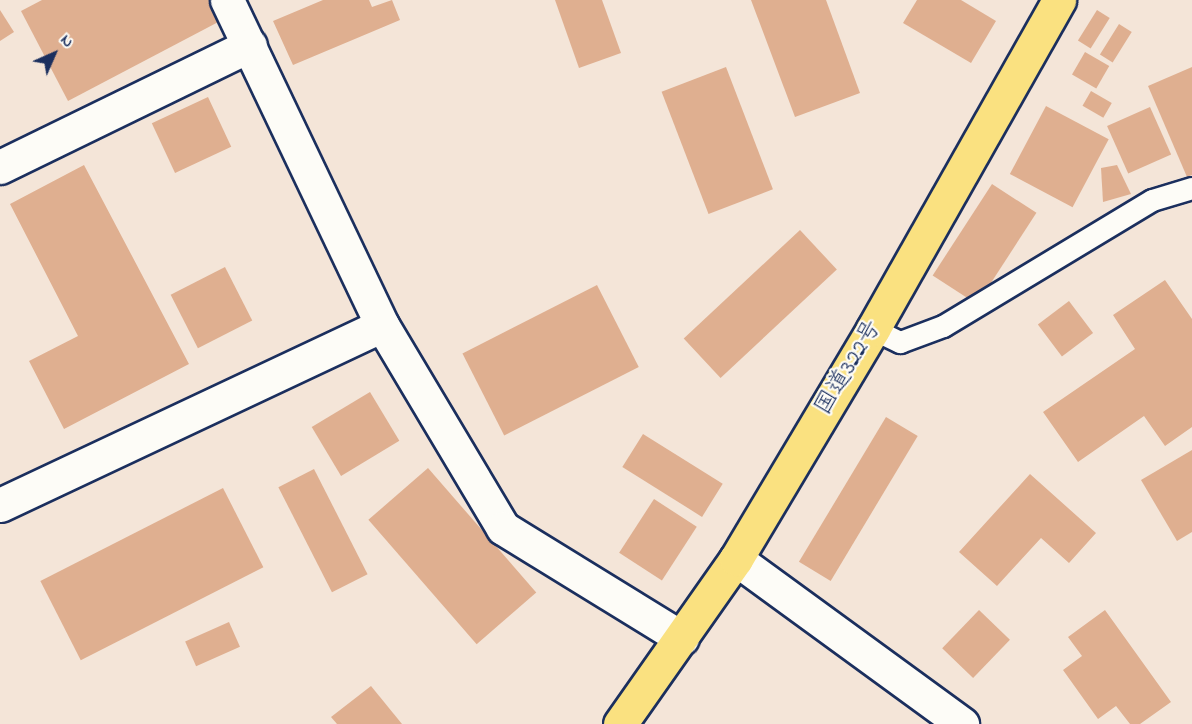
<!DOCTYPE html>
<meta charset="utf-8">
<style>
body{margin:0}
#map{position:relative;width:1192px;height:724px;overflow:hidden;background:#f4e5d8;font-family:"Indie Flower","Klee One",sans-serif}
div>[style]{position:absolute}
[style*='--x']{left:calc(var(--x)*1px);top:calc(var(--y)*1px);width:calc(var(--w)*1px);rotate:calc(var(--a)*1deg)}
.building>*{inset:0;background:#dfaf90;transform-origin:0 0}
.roads{filter:drop-shadow(2px 0 #1b2f5e) drop-shadow(-2px 0 #1b2f5e) drop-shadow(0 2px #1b2f5e) drop-shadow(0 -2px #1b2f5e)}
.service>*{height:21px;margin:-10.5px;padding:0 10.5px;transform-origin:10.5px;border-radius:10.5px;background:#fdfcf7}
.minor>*{height:33px;margin:-16.5px;padding:0 16.5px;transform-origin:16.5px;border-radius:16.5px;background:#fdfcf7}
.trunk>*{height:33px;margin:-16.5px;padding:0 16.5px;transform-origin:16.5px;border-radius:16.5px;background:#fae180}
span{translate:-50% -50%;white-space:nowrap;text-align:center;line-height:1.15;-webkit-text-stroke:4.5px #fdfcf7;paint-order:stroke}
.street-label{font-size:24px;color:#1b2f5e}
.north{position:absolute;left:24px;top:24px;width:60px;height:60px;-webkit-text-stroke:4px #fdfcf7;paint-order:stroke;rotate:45deg;font-size:16px;font-weight:700;line-height:24px;text-align:center;color:#1b2f5e}
.north::after{content:'';display:block;margin:auto;width:21px;height:27px;background:#1b2f5e;clip-path:polygon(50% 0,100% 100%,50% 72%,0 100%)}
</style>
<div id="map">
<div class="building">
<div style="clip-path:polygon(42px 0,213px 0,224px 19px,68px 101px,21px 11px)"></div>
<div style="clip-path:polygon(323px 0,369px 0,372px 7px,392px 0,400px 20px,293px 65px,273px 21px)"></div>
<div style="clip-path:polygon(555px 0,602px 0,621px 53px,579px 68px)"></div>
<div style="clip-path:polygon(751px 0,826px 0,860px 93px,795px 117px)"></div>
<div style="clip-path:polygon(917px 0,961px 0,996px 21px,971px 63px,903px 23px)"></div>
<div style="clip-path:polygon(0 10px,14px 32px,0 41px)"></div>
<div style="left:1097px;top:10px;width:15px;height:36px;rotate:32deg"></div>
<div style="left:1119px;top:24px;width:15px;height:36px;rotate:32deg"></div>
<div style="left:1085px;top:52px;width:28px;height:26px;rotate:30deg"></div>
<div style="left:726px;top:67px;width:131px;height:69px;rotate:69deg"></div>
<div style="clip-path:polygon(1192px 67px,1192px 175px,1187px 177px,1148px 86px)"></div>
<div style="left:1091px;top:91px;width:24px;height:17px;rotate:30deg"></div>
<div style="left:208px;top:97px;width:55px;height:62px;rotate:65deg"></div>
<div style="left:1046px;top:106px;width:71px;height:77px;rotate:28deg"></div>
<div style="left:1150px;top:107px;width:52px;height:47px;rotate:66deg"></div>
<div style="clip-path:polygon(84px 165px,189px 364px,64px 429px,29px 361px,78px 336px,10px 204px)"></div>
<div style="clip-path:polygon(1117px 165px,1131px 194px,1103px 202px,1101px 168px)"></div>
<div style="left:992px;top:184px;width:53px;height:109px;rotate:33deg"></div>
<div style="left:800px;top:230px;width:54px;height:159px;rotate:47deg"></div>
<div style="left:225px;top:267px;width:60px;height:61px;rotate:63deg"></div>
<div style="clip-path:polygon(1165px 280px,1192px 319px,1192px 427px,1165px 446px,1144px 416px,1078px 462px,1043px 412px,1135px 349px,1113px 315px)"></div>
<div style="left:597px;top:285px;width:92px;height:151px;rotate:63deg"></div>
<div style="left:1069px;top:301px;width:40px;height:39px;rotate:53deg"></div>
<div style="left:370px;top:392px;width:57px;height:68px;rotate:59deg"></div>
<div style="left:886px;top:417px;width:37px;height:169px;rotate:31deg"></div>
<div style="left:643px;top:434px;width:94px;height:39px;rotate:32deg"></div>
<div style="clip-path:polygon(1192px 450px,1192px 532px,1177px 541px,1141px 480px)"></div>
<div style="left:428px;top:468px;width:165px;height:79px;rotate:49deg"></div>
<div style="left:314px;top:469px;width:118px;height:40px;rotate:63deg"></div>
<div style="clip-path:polygon(1030px 474px,1096px 533px,1069px 563px,1041px 538px,997px 586px,959px 552px)"></div>
<div style="left:223px;top:488px;width:89px;height:205px;rotate:63deg"></div>
<div style="left:654px;top:499px;width:51px;height:64px;rotate:33deg"></div>
<div style="left:979px;top:610px;width:43px;height:53px;rotate:44deg"></div>
<div style="clip-path:polygon(1105px 610px,1171px 702px,1140px 724px,1130px 724px,1116px 706px,1098px 719px,1063px 670px,1082px 656px,1068px 637px)"></div>
<div style="left:229px;top:622px;width:27px;height:48px;rotate:66deg"></div>
<div style="clip-path:polygon(371px 686px,402px 724px,337px 724px,331px 717px)"></div>
</div>
<div class="roads">
<div class="service">
<div style="--x:873;--y:329;--w:30;--a:26"></div>
<div style="--x:900;--y:342;--w:46;--a:-20.4"></div>
<div style="--x:943;--y:326;--w:244;--a:-31.1"></div>
<div style="--x:1152;--y:200;--w:42;--a:-16.7"></div>
</div>
<div class="minor">
<div style="--x:227;--y:0;--w:360;--a:64.5"></div>
<div style="--x:382;--y:325;--w:236;--a:59.2"></div>
<div style="--x:503;--y:528;--w:210;--a:31.6"></div>
<div style="--x:0;--y:167;--w:278;--a:-26"></div>
<div style="--x:0;--y:505;--w:422;--a:-25.2"></div>
<div style="--x:736;--y:559;--w:280;--a:36.1"></div>
</div>
<div class="trunk">
<div style="--x:620;--y:724;--w:202;--a:-54.9"></div>
<div style="--x:736;--y:559;--w:268;--a:-59.2"></div>
<div style="--x:873;--y:329;--w:378;--a:-60.5"></div>
</div>
</div>
<div class="street-label">
<span style="left:849px;top:368px;rotate:-59deg">国道322号</span>
</div>
<div class="north">N</div>
</div>
